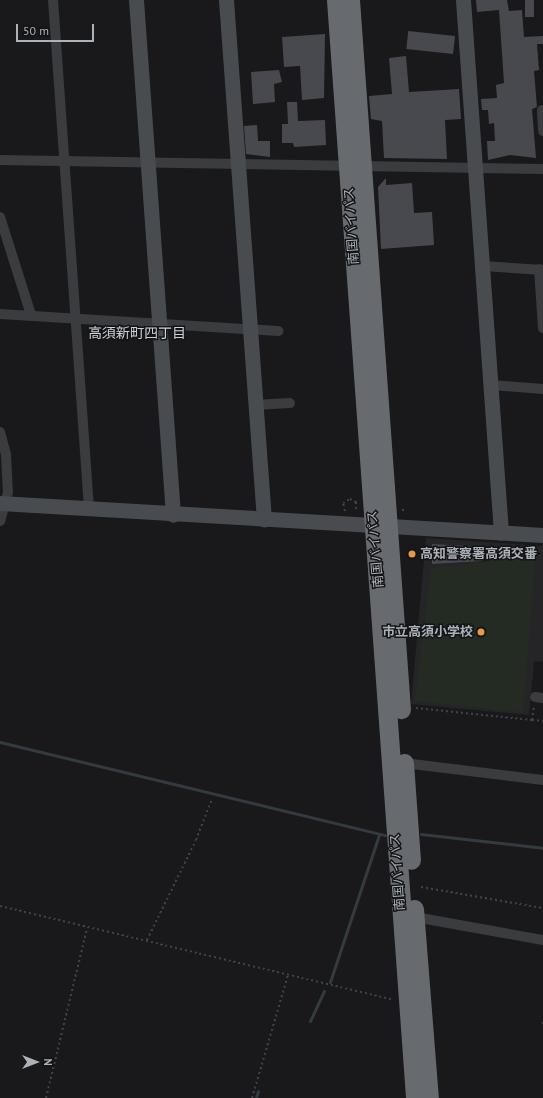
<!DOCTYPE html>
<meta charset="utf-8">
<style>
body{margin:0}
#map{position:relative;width:543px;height:1098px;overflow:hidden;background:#19191b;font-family:"PT Sans","Noto Sans JP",sans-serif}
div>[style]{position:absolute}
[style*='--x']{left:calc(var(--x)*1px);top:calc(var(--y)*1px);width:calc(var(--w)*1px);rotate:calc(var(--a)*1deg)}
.built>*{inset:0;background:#252528}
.green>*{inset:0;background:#232b23}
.stream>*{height:3px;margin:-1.5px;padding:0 1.5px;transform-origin:1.5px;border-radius:1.5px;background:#323c40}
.building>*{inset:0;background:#48494e;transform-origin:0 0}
.path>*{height:2px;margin-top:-1px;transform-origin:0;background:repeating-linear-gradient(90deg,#404347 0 2px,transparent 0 5px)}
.street>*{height:10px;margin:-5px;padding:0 5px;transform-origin:5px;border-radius:5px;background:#3a3c40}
.secondary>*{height:15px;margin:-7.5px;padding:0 7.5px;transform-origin:7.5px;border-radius:7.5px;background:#484b50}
.highway>*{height:19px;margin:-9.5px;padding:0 9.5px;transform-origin:9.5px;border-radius:9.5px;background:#676b70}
.dots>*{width:11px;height:11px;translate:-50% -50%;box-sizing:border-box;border:2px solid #141416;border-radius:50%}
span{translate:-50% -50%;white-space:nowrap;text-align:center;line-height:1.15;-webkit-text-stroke:3px #141416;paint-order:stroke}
.street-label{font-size:13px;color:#acb2ba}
.poi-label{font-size:13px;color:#acb2ba;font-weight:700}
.left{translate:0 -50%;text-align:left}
.right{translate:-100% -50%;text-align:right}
.neighbourhood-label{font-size:14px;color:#cdd1d6}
.north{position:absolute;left:16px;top:1042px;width:40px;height:40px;-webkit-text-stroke:3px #141416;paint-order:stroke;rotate:90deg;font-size:11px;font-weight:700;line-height:16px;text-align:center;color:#acb2ba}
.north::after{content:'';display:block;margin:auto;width:14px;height:18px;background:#acb2ba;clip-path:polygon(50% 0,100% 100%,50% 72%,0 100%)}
.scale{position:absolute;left:16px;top:24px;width:78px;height:18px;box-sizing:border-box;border:2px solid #acb2ba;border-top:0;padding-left:5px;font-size:12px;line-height:14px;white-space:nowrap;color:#acb2ba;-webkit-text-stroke:3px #141416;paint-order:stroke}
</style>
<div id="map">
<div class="built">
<div style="clip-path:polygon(426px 538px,543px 546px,543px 662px,534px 661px,529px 715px,411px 704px)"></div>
</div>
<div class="green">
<div style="clip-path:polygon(488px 548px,536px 551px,523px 712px,415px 701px,431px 568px,487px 562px)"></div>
</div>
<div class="stream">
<div style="--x:0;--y:742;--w:396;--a:13.6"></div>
<div style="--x:421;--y:834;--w:123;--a:6.5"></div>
<div style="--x:330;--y:982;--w:155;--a:-71.6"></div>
<div style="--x:310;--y:1021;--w:33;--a:-65"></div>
<div style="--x:256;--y:1098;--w:7;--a:-74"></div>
</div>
<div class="building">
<div style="clip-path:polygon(476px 0,507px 0,509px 11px,522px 10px,524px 37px,543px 36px,543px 44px,537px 44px,539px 70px,534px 71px,537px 107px,532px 109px,536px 158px,510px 155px,488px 160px,487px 141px,495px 141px,494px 123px,489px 124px,488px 110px,482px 110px,481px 99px,497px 98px,496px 85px,504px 83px,499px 10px,477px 12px)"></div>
<div style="left:525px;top:0;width:9px;height:17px"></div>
<div style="clip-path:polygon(325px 34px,324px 98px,302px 100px,300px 66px,284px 67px,282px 37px)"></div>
<div style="left:455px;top:36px;width:18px;height:47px;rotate:96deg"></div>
<div style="clip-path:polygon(406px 56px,409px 92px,459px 89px,461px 119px,445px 120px,447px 159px,384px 158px,382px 121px,371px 119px,369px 96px,392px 94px,389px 58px)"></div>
<div style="clip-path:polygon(279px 70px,282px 82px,274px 84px,275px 102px,253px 104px,251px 72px)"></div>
<div style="clip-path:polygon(287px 102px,297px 102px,298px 121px,325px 120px,326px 145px,294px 147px,293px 143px,282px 143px,282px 124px,288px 124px)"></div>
<div style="clip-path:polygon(257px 125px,258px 141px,270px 141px,270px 157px,246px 154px,244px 126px)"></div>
<div style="clip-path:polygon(386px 178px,386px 185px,412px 183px,414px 213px,432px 212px,434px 245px,381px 249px,378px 187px)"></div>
<div style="clip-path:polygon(432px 544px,483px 547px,482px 561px,432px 564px)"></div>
</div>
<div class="path">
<div style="--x:403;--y:509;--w:5;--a:90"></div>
<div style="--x:345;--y:511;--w:8;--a:-104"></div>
<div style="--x:343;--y:503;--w:8;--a:-30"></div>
<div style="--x:350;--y:499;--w:7;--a:27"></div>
<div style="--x:356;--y:502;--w:10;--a:90"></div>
<div style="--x:416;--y:708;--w:117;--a:5.9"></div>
<div style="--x:532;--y:720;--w:14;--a:-82"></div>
<div style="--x:532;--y:720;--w:11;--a:5"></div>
<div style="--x:421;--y:887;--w:124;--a:9.8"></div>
<div style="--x:0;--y:906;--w:405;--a:13.4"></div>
<div style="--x:147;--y:940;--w:111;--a:-63.9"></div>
<div style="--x:196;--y:840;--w:44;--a:-68.7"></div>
<div style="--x:543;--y:1024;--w:2;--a:-90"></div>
<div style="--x:46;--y:1098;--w:175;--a:-76.4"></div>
<div style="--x:252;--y:1098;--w:128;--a:-73.7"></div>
</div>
<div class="street">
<div style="--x:53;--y:0;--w:510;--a:85.95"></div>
<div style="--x:542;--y:110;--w:21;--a:87"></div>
<div style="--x:0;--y:160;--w:543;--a:0.95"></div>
<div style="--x:0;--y:217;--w:103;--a:72.4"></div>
<div style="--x:483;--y:266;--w:60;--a:3.8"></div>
<div style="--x:539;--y:269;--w:59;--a:86.1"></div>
<div style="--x:0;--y:314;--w:279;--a:3.5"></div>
<div style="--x:491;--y:385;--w:52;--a:4.4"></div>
<div style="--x:254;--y:405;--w:36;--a:-3"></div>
<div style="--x:0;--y:432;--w:24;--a:75"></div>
<div style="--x:6;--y:455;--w:37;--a:87"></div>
<div style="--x:8;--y:492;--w:30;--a:105"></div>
<div style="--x:535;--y:697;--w:8;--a:7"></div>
<div style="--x:404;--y:763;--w:140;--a:7"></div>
<div style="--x:415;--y:917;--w:130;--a:10.2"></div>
</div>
<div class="secondary">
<div style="--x:136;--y:0;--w:516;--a:85.89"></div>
<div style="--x:226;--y:0;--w:521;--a:85.82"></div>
<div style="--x:463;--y:0;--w:534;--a:85.92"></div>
<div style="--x:0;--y:503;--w:544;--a:3.37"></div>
</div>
<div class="highway">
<div style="--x:336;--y:0;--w:1101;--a:85.88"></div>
<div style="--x:350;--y:0;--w:711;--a:85.89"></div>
<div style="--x:404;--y:763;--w:97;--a:85.9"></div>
<div style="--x:414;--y:909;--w:190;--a:85.5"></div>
</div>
<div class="dots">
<div style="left:412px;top:554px;background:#e79945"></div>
<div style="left:481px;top:632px;background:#e79945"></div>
</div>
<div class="street-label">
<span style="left:352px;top:226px;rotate:-94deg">南国バイパス</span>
<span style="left:376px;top:549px;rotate:-95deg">南国バイパス</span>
<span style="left:398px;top:872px;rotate:-94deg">南国バイパス</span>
</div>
<div class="poi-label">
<span class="left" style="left:420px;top:554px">高知警察署高須交番</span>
<span class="right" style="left:473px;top:632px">市立高須小学校</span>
</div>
<div class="neighbourhood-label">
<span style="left:137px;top:333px">高須新町四丁目</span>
</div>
<div class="north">N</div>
<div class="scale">50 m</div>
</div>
